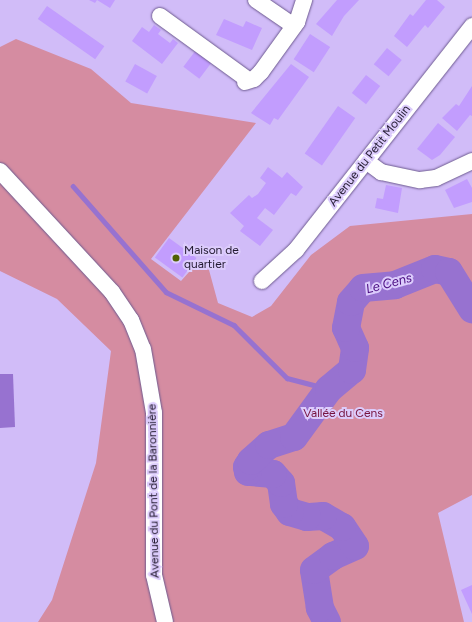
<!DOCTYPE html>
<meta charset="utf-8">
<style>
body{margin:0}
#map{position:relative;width:472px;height:622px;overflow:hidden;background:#d1bcf8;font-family:Figtree,sans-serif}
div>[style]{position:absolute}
.green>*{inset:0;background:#d58ca1}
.water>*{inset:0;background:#9772d0}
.stream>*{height:4.5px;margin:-2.25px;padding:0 2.25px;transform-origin:2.25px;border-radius:2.25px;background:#9772d0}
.river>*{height:28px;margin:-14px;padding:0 14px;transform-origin:14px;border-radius:14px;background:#9772d0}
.building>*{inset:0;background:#c29dfe;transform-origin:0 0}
.roads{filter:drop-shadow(0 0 1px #6d5a8f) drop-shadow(0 0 1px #6d5a8f)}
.minor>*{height:16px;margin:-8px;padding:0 8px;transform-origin:8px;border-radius:8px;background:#fff}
.dots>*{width:11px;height:11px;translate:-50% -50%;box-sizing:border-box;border:2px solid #dcccfc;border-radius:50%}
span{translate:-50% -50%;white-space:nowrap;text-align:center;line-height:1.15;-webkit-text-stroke:4px #dcccfc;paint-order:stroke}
.street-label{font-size:12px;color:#231b31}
.poi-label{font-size:12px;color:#231b31}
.left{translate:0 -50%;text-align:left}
.park-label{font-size:12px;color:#76123e}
.water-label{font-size:13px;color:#48097f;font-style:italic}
</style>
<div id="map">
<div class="green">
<div style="clip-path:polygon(16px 39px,91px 69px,131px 103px,256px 123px,151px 259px,181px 281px,198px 262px,209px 270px,218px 303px,252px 317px,271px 306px,311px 255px,350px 226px,472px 214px,472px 495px,438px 513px,464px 622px,38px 622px,52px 600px,96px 463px,111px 351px,57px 299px,0 271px,0 47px)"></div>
</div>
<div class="water">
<div style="clip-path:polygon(0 374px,13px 374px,15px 427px,0 428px)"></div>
</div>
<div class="stream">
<div style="left:73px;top:186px;width:141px;rotate:48.7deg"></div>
<div style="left:166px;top:292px;width:76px;rotate:25.9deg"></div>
<div style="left:234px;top:325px;width:75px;rotate:45deg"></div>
<div style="left:287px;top:378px;width:43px;rotate:14.7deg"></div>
</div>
<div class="river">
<div style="left:327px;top:622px;width:16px;rotate:-117deg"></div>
<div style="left:320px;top:608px;width:38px;rotate:-99deg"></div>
<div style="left:314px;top:570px;width:24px;rotate:-36deg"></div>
<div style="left:333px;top:556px;width:24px;rotate:-24deg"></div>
<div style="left:355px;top:546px;width:23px;rotate:-124deg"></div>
<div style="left:342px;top:527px;width:22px;rotate:-150deg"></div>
<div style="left:323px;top:516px;width:16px;rotate:176deg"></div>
<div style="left:307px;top:517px;width:18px;rotate:-164deg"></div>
<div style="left:290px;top:512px;width:10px;rotate:-127deg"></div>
<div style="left:284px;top:504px;width:21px;rotate:-98deg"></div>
<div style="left:281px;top:483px;width:12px;rotate:-132deg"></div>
<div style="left:273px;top:474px;width:25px;rotate:-175deg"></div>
<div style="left:248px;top:472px;width:5px;rotate:-101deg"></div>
<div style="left:247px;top:467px;width:7px;rotate:-56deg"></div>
<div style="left:251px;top:461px;width:24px;rotate:-42deg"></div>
<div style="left:269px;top:445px;width:26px;rotate:-18deg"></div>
<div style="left:294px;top:437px;width:59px;rotate:-53.9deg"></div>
<div style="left:329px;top:389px;width:30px;rotate:-40deg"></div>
<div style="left:352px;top:370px;width:22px;rotate:-82deg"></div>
<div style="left:355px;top:348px;width:22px;rotate:-114deg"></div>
<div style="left:346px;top:328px;width:26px;rotate:-79deg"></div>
<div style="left:351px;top:302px;width:18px;rotate:-49deg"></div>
<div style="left:363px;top:288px;width:32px;rotate:-5deg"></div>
<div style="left:395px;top:285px;width:43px;rotate:-21.8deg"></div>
<div style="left:435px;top:269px;width:14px;rotate:12deg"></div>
<div style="left:449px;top:272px;width:44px;rotate:58.1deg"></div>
</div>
<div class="building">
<div style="clip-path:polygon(89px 0,115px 0,110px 8px,97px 0,95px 3px)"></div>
<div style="clip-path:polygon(337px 0,359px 0,344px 16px,332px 36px,316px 24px)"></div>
<div style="clip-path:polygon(426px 0,437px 0,445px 7px,428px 28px,425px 25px,407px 47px,394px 36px,410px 14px,413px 16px)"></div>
<div style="left:47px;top:6px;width:70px;height:16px;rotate:35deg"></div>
<div style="clip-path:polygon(224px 19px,243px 27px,246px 21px,262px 28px,252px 50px,216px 35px)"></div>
<div style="clip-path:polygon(154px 25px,161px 30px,158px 34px,170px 43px,173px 39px,178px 43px,162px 64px,132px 41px,142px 27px,149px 32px)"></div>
<div style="left:310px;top:34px;width:24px;height:30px;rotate:33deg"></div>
<div style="left:387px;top:48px;width:19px;height:21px;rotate:39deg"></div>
<div style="left:196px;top:50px;width:20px;height:21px;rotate:37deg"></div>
<div style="left:135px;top:64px;width:25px;height:20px;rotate:29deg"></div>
<div style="clip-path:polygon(291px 64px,309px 77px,278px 120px,274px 118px,270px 125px,251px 113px)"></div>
<div style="left:366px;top:75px;width:18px;height:23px;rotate:38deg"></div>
<div style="clip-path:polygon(472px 86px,472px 116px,470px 115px,457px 131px,442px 118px,456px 104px,459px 106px)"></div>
<div style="left:338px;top:106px;width:21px;height:58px;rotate:35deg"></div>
<div style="clip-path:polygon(438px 123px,455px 137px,440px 155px,432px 160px,417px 149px)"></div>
<div style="clip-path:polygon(268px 167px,282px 178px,287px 172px,303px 187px,296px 196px,291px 193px,274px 215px,265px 208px,257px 218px,273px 230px,260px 246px,240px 231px,244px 226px,230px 213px,249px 195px,252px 198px,258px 194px,266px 183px,260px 178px)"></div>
<div style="clip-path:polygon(467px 179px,472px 188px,472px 202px,454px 208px,445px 190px)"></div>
<div style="clip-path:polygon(386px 185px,402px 188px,398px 213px,375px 208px,377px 198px,383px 199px)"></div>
<div style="left:169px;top:238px;width:34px;height:24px;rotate:36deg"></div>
<div style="clip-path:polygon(472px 585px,472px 614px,461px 590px)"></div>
</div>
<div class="roads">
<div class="minor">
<div style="left:256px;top:0;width:46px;rotate:34.4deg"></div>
<div style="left:160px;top:16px;width:109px;rotate:36deg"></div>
<div style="left:245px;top:82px;width:9px;rotate:-18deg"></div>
<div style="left:254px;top:79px;width:10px;rotate:-45deg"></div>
<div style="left:261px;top:72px;width:62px;rotate:-54.2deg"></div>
<div style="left:297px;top:22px;width:23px;rotate:-72deg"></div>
<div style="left:366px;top:161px;width:19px;rotate:36deg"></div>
<div style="left:381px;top:172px;width:40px;rotate:12deg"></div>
<div style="left:420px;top:180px;width:16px;rotate:-7deg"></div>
<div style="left:436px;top:178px;width:40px;rotate:-25deg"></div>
<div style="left:0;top:171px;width:165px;rotate:47.2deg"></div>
<div style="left:112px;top:292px;width:34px;rotate:56deg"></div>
<div style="left:131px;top:320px;width:31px;rotate:68deg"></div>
<div style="left:143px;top:349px;width:65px;rotate:80.2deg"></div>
<div style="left:154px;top:413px;width:162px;rotate:90deg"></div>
<div style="left:154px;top:575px;width:48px;rotate:76.8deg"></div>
<div style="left:262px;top:281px;width:46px;rotate:-42.4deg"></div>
<div style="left:296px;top:250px;width:285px;rotate:-51.8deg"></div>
</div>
</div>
<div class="dots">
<div style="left:176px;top:258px;background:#4f6003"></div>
</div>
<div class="street-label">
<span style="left:370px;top:156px;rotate:-52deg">Avenue du Petit Moulin</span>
<span style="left:154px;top:491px;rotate:-91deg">Avenue du Pont de la Baronnière</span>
</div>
<div class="poi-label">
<span class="left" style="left:184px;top:258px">Maison de<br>quartier</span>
</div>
<div class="park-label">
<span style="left:343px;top:414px">Vallée du Cens</span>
</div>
<div class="water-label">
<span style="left:389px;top:284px;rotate:-15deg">Le Cens</span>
</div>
</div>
